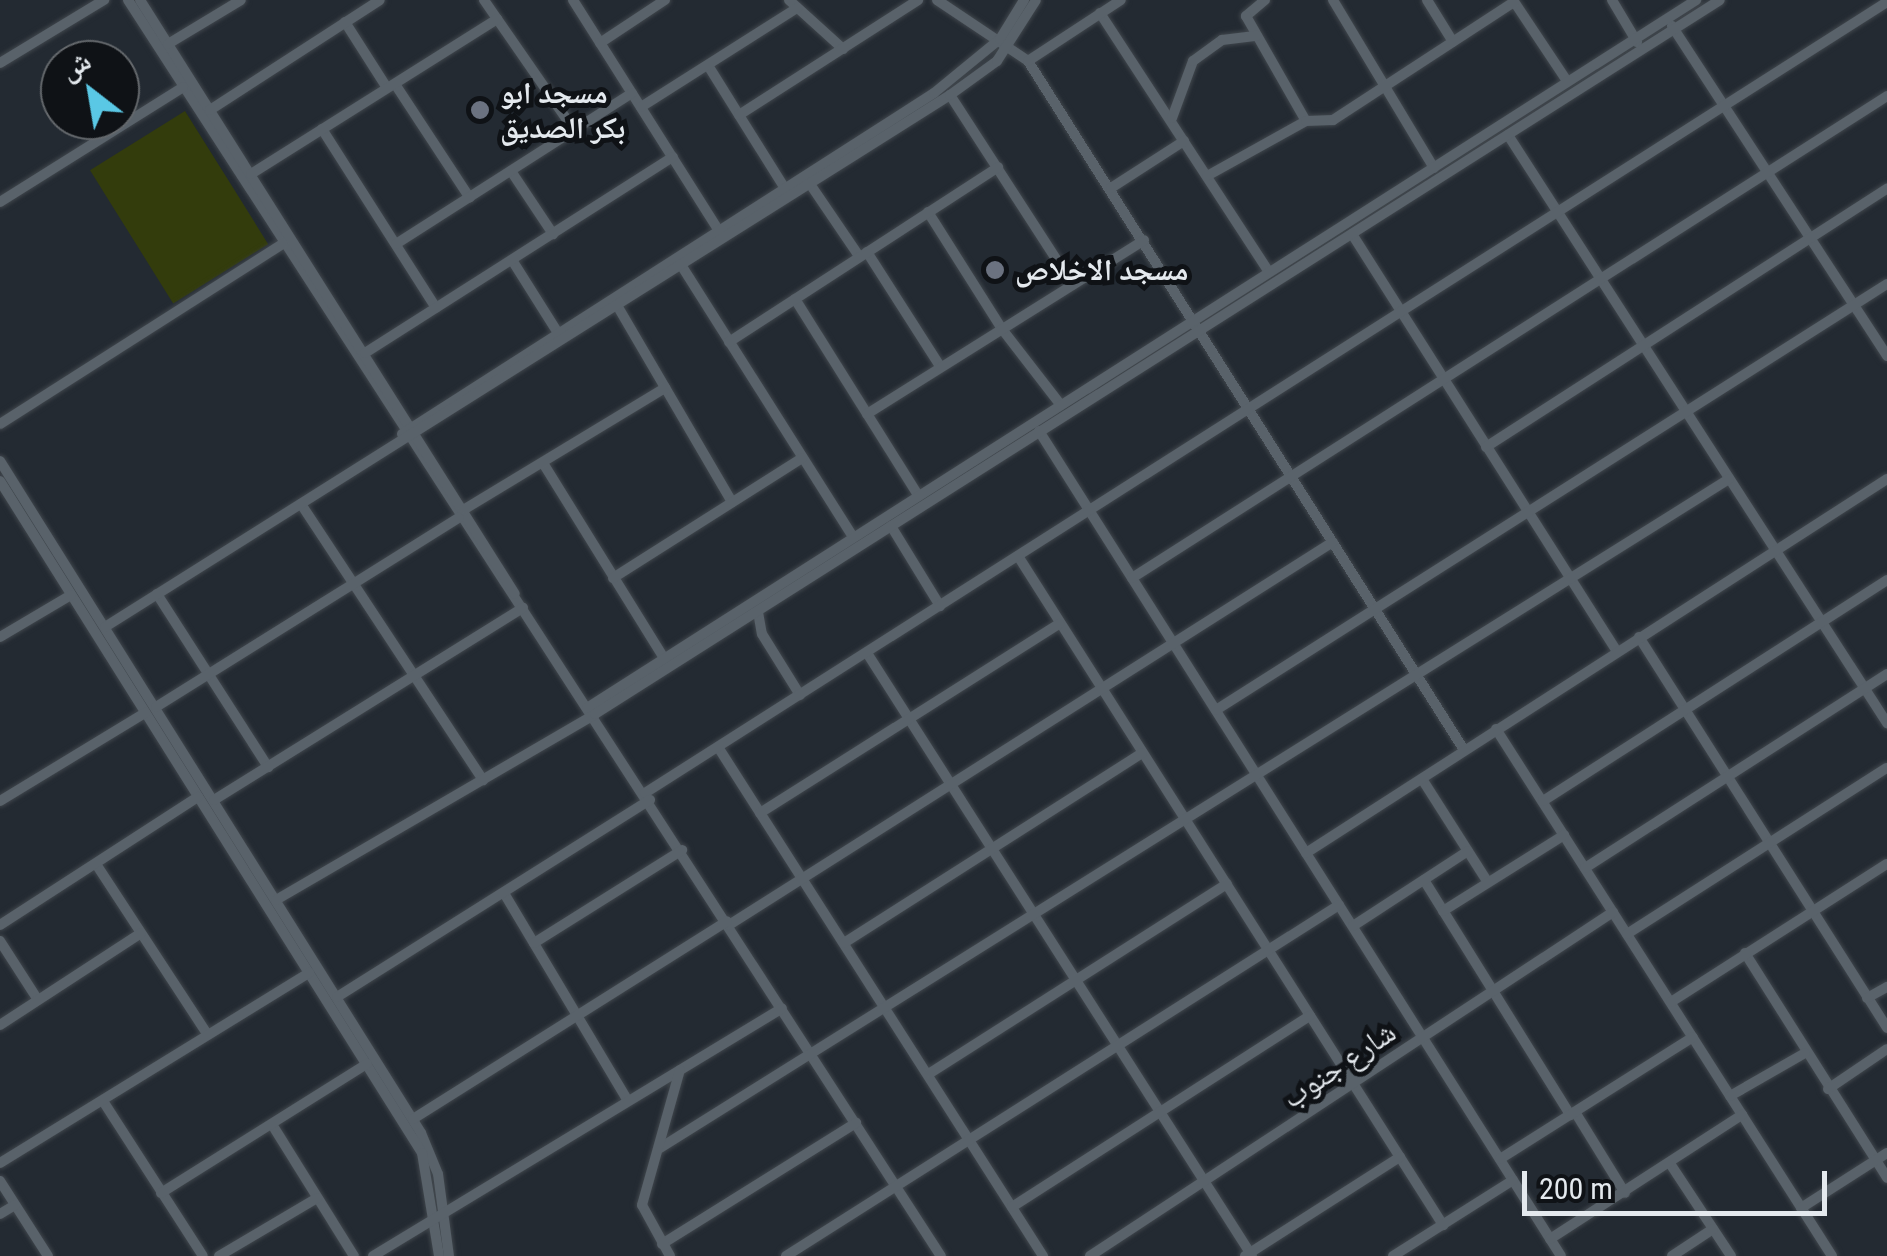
<!DOCTYPE html>
<meta charset="utf-8">
<style>
body{margin:0}
#map{position:relative;width:1887px;height:1256px;overflow:hidden;background:#232a32;font-family:"Roboto Condensed","Noto Naskh Arabic",sans-serif}
div>[style]{position:absolute}
.green>*{inset:0;background:#333c0c;transform-origin:0 0}
.roads{filter:drop-shadow(0 0 2px #40464c) drop-shadow(0 0 2px #40464c)}
.minor>*{height:10px;margin:-5px;padding:0 5px;transform-origin:5px;border-radius:5px;background:#59626a}
.dots>*{width:28px;height:28px;translate:-50% -50%;box-sizing:border-box;border:5px solid #0f1216;border-radius:50%}
span{translate:-50% -50%;white-space:nowrap;text-align:center;line-height:1.15;-webkit-text-stroke:10px #0f1216;paint-order:stroke}
.poi-label{font-size:30px;color:#e4e9ee;font-weight:700}
.left{translate:0 -50%;text-align:left}
.street-label{font-size:30px;color:#e4e9ee}
.north{position:absolute;left:40px;top:40px;width:100px;height:100px;box-sizing:border-box;background:#0f1216;border:2px solid #64686c;border-radius:50%;rotate:329deg;font-size:28px;font-weight:700;line-height:40px;text-align:center;color:#e4e9ee}
.north::after{content:'';display:block;margin:auto;width:35px;height:45px;background:#5ac8e5;clip-path:polygon(50% 0,100% 100%,50% 72%,0 100%)}
.scale{position:absolute;left:1522px;top:1171px;width:305px;height:45px;box-sizing:border-box;border:5px solid #e4e9ee;border-top:0;padding-left:12px;font-size:30px;line-height:35px;white-space:nowrap;color:#e4e9ee;-webkit-text-stroke:8px #0f1216;paint-order:stroke}
</style>
<div id="map">
<div class="green">
<div style="left:185px;top:111px;width:157px;height:112px;rotate:58deg"></div>
</div>
<div class="roads">
<div class="minor">
<div style="left:128px;top:0;width:1496px;rotate:57.09deg"></div>
<div style="left:140px;top:0;width:702px;rotate:57.74deg"></div>
<div style="left:484px;top:0;width:158px;rotate:55.3deg"></div>
<div style="left:573px;top:0;width:279px;rotate:57.7deg"></div>
<div style="left:789px;top:0;width:73px;rotate:42.2deg"></div>
<div style="left:937px;top:0;width:110px;rotate:33.8deg"></div>
<div style="left:1028px;top:61px;width:815px;rotate:57.67deg"></div>
<div style="left:1265px;top:0;width:25px;rotate:140deg"></div>
<div style="left:1246px;top:16px;width:121px;rotate:60.3deg"></div>
<div style="left:1333px;top:0;width:196px;rotate:59deg"></div>
<div style="left:1427px;top:0;width:49px;rotate:58.2deg"></div>
<div style="left:1513px;top:0;width:97px;rotate:56.3deg"></div>
<div style="left:1612px;top:0;width:49px;rotate:59.2deg"></div>
<div style="left:1100px;top:13px;width:309px;rotate:56.9deg"></div>
<div style="left:345px;top:22px;width:78px;rotate:57.5deg"></div>
<div style="left:1672px;top:26px;width:394px;rotate:56.9deg"></div>
<div style="left:600px;top:43px;width:78px;rotate:-33.5deg"></div>
<div style="left:168px;top:44px;width:85px;rotate:-31.1deg"></div>
<div style="left:1028px;top:61px;width:111px;rotate:-33.3deg"></div>
<div style="left:0;top:63px;width:122px;rotate:-31.2deg"></div>
<div style="left:709px;top:67px;width:145px;rotate:58deg"></div>
<div style="left:395px;top:84px;width:136px;rotate:56.7deg"></div>
<div style="left:950px;top:95px;width:226px;rotate:57.1deg"></div>
<div style="left:641px;top:107px;width:185px;rotate:-32.4deg"></div>
<div style="left:210px;top:110px;width:202px;rotate:-32.9deg"></div>
<div style="left:739px;top:115px;width:213px;rotate:-32.7deg"></div>
<div style="left:1172px;top:118px;width:61px;rotate:-69.8deg"></div>
<div style="left:1193px;top:61px;width:36px;rotate:-36deg"></div>
<div style="left:1222px;top:40px;width:35px;rotate:-7deg"></div>
<div style="left:322px;top:129px;width:212px;rotate:57.5deg"></div>
<div style="left:1508px;top:135px;width:700px;rotate:57.2deg"></div>
<div style="left:511px;top:171px;width:76px;rotate:56.3deg"></div>
<div style="left:251px;top:174px;width:291px;rotate:-32.2deg"></div>
<div style="left:1207px;top:176px;width:113px;rotate:-29.1deg"></div>
<div style="left:1306px;top:121px;width:27px;rotate:-2deg"></div>
<div style="left:1333px;top:120px;width:216px;rotate:-33.1deg"></div>
<div style="left:810px;top:184px;width:87px;rotate:55.8deg"></div>
<div style="left:1111px;top:188px;width:87px;rotate:-32.8deg"></div>
<div style="left:0;top:202px;width:216px;rotate:-32.1deg"></div>
<div style="left:928px;top:212px;width:138px;rotate:57.7deg"></div>
<div style="left:1002px;top:329px;width:95px;rotate:52.3deg"></div>
<div style="left:1352px;top:234px;width:495px;rotate:57.6deg"></div>
<div style="left:396px;top:244px;width:280px;rotate:-32.6deg"></div>
<div style="left:867px;top:252px;width:135px;rotate:57.4deg"></div>
<div style="left:512px;top:260px;width:86px;rotate:57.8deg"></div>
<div style="left:683px;top:268px;width:318px;rotate:57.7deg"></div>
<div style="left:795px;top:299px;width:231px;rotate:57.9deg"></div>
<div style="left:618px;top:307px;width:226px;rotate:59.7deg"></div>
<div style="left:729px;top:342px;width:321px;rotate:-33deg"></div>
<div style="left:365px;top:353px;width:365px;rotate:-32.5deg"></div>
<div style="left:867px;top:414px;width:327px;rotate:-32.1deg"></div>
<div style="left:0;top:424px;width:335px;rotate:-32.5deg"></div>
<div style="left:1039px;top:431px;width:976px;rotate:57.68deg"></div>
<div style="left:402px;top:434px;width:632px;rotate:-32.66deg"></div>
<div style="left:934px;top:93px;width:85px;rotate:-39.3deg"></div>
<div style="left:1000px;top:39px;width:46px;rotate:-58.4deg"></div>
<div style="left:1486px;top:447px;width:477px;rotate:-32.8deg"></div>
<div style="left:0;top:461px;width:793px;rotate:57.93deg"></div>
<div style="left:421px;top:1133px;width:44px;rotate:67.5deg"></div>
<div style="left:438px;top:1174px;width:83px;rotate:82.4deg"></div>
<div style="left:543px;top:463px;width:229px;rotate:58.2deg"></div>
<div style="left:0;top:481px;width:794px;rotate:57.87deg"></div>
<div style="left:422px;top:1153px;width:104px;rotate:80.6deg"></div>
<div style="left:301px;top:504px;width:331px;rotate:56.6deg"></div>
<div style="left:465px;top:509px;width:234px;rotate:-31.2deg"></div>
<div style="left:891px;top:526px;width:94px;rotate:58.5deg"></div>
<div style="left:1018px;top:556px;width:793px;rotate:57.57deg"></div>
<div style="left:613px;top:578px;width:224px;rotate:-32.4deg"></div>
<div style="left:1132px;top:578px;width:896px;rotate:-32.55deg"></div>
<div style="left:157px;top:594px;width:206px;rotate:57.3deg"></div>
<div style="left:758px;top:612px;width:22px;rotate:80deg"></div>
<div style="left:762px;top:634px;width:72px;rotate:58.1deg"></div>
<div style="left:105px;top:627px;width:999px;rotate:-32.19deg"></div>
<div style="left:950px;top:95px;width:58px;rotate:-35.9deg"></div>
<div style="left:997px;top:61px;width:72px;rotate:-57.4deg"></div>
<div style="left:0;top:637px;width:82px;rotate:-30.6deg"></div>
<div style="left:1639px;top:637px;width:463px;rotate:57.6deg"></div>
<div style="left:867px;top:653px;width:715px;rotate:57.44deg"></div>
<div style="left:156px;top:707px;width:357px;rotate:-32deg"></div>
<div style="left:587px;top:708px;width:1316px;rotate:-32.55deg"></div>
<div style="left:1216px;top:710px;width:795px;rotate:-32.41deg"></div>
<div style="left:1496px;top:729px;width:625px;rotate:57.48deg"></div>
<div style="left:718px;top:747px;width:604px;rotate:57.44deg"></div>
<div style="left:1422px;top:779px;width:121px;rotate:57.5deg"></div>
<div style="left:645px;top:793px;width:1472px;rotate:-32.49deg"></div>
<div style="left:214px;top:800px;width:364px;rotate:-31.9deg"></div>
<div style="left:0;top:801px;width:170px;rotate:-31.3deg"></div>
<div style="left:1543px;top:801px;width:409px;rotate:-32.7deg"></div>
<div style="left:760px;top:813px;width:354px;rotate:-32.3deg"></div>
<div style="left:1306px;top:853px;width:691px;rotate:-32.77deg"></div>
<div style="left:96px;top:864px;width:204px;rotate:56.8deg"></div>
<div style="left:1585px;top:868px;width:359px;rotate:-32.7deg"></div>
<div style="left:1424px;top:880px;width:277px;rotate:58.1deg"></div>
<div style="left:504px;top:893px;width:242px;rotate:59.2deg"></div>
<div style="left:276px;top:900px;width:369px;rotate:-30.2deg"></div>
<div style="left:595px;top:714px;width:1332px;rotate:-32.4deg"></div>
<div style="left:1443px;top:911px;width:143px;rotate:-32.1deg"></div>
<div style="left:0;top:925px;width:236px;rotate:-32.9deg"></div>
<div style="left:729px;top:925px;width:715px;rotate:-32.38deg"></div>
<div style="left:1353px;top:926px;width:137px;rotate:-33.1deg"></div>
<div style="left:1627px;top:934px;width:308px;rotate:-32.6deg"></div>
<div style="left:0;top:941px;width:70px;rotate:57.2deg"></div>
<div style="left:534px;top:943px;width:175px;rotate:-32.1deg"></div>
<div style="left:844px;top:943px;width:353px;rotate:-32.5deg"></div>
<div style="left:1745px;top:953px;width:266px;rotate:57.7deg"></div>
<div style="left:337px;top:997px;width:370px;rotate:-32.2deg"></div>
<div style="left:1867px;top:998px;width:23px;rotate:-29deg"></div>
<div style="left:1671px;top:1002px;width:256px;rotate:-32.6deg"></div>
<div style="left:0;top:1025px;width:168px;rotate:-33.1deg"></div>
<div style="left:930px;top:1073px;width:352px;rotate:-32.5deg"></div>
<div style="left:1828px;top:1089px;width:71px;rotate:-34.1deg"></div>
<div style="left:1730px;top:1096px;width:86px;rotate:-29.8deg"></div>
<div style="left:103px;top:1101px;width:184px;rotate:57.2deg"></div>
<div style="left:1575px;top:1112px;width:95px;rotate:58.3deg"></div>
<div style="left:413px;top:1119px;width:371px;rotate:-32.2deg"></div>
<div style="left:273px;top:1126px;width:153px;rotate:58.1deg"></div>
<div style="left:660px;top:1148px;width:1261px;rotate:-32.04deg"></div>
<div style="left:1500px;top:1159px;width:228px;rotate:-32.3deg"></div>
<div style="left:0;top:1163px;width:363px;rotate:-31.6deg"></div>
<div style="left:1671px;top:1165px;width:109px;rotate:56.6deg"></div>
<div style="left:0;top:1181px;width:89px;rotate:57.4deg"></div>
<div style="left:161px;top:1193px;width:243px;rotate:-32.1deg"></div>
<div style="left:1012px;top:1207px;width:354px;rotate:-32.7deg"></div>
<div style="left:1801px;top:1208px;width:102px;rotate:-32.6deg"></div>
<div style="left:0;top:1214px;width:17px;rotate:-31deg"></div>
<div style="left:1550px;top:1239px;width:229px;rotate:-32.9deg"></div>
<div style="left:662px;top:1244px;width:229px;rotate:-32deg"></div>
<div style="left:219px;top:1256px;width:114px;rotate:-30.6deg"></div>
<div style="left:373px;top:1256px;width:478px;rotate:-31.2deg"></div>
<div style="left:670px;top:1256px;width:58px;rotate:-118.8deg"></div>
<div style="left:642px;top:1205px;width:140px;rotate:-74.3deg"></div>
<div style="left:786px;top:1256px;width:655px;rotate:-32.4deg"></div>
<div style="left:1090px;top:1256px;width:626px;rotate:-33.33deg"></div>
<div style="left:1245px;top:1256px;width:184px;rotate:-32.6deg"></div>
<div style="left:1393px;top:1256px;width:142px;rotate:-32.3deg"></div>
<div style="left:1672px;top:1256px;width:49px;rotate:-33.4deg"></div>
</div>
</div>
<div class="dots">
<div style="left:480px;top:110px;background:#6b7280"></div>
<div style="left:995px;top:270px;background:#6b7280"></div>
</div>
<div class="poi-label">
<span class="left" style="left:500px;top:110px">مسجد ابو<br>بكر الصديق</span>
<span class="left" style="left:1015px;top:270px">مسجد الاخلاص</span>
</div>
<div class="street-label">
<span style="left:1339px;top:1065px;rotate:-34deg">شارع جنوب</span>
</div>
<div class="north">ش</div>
<div class="scale">200 m</div>
</div>
